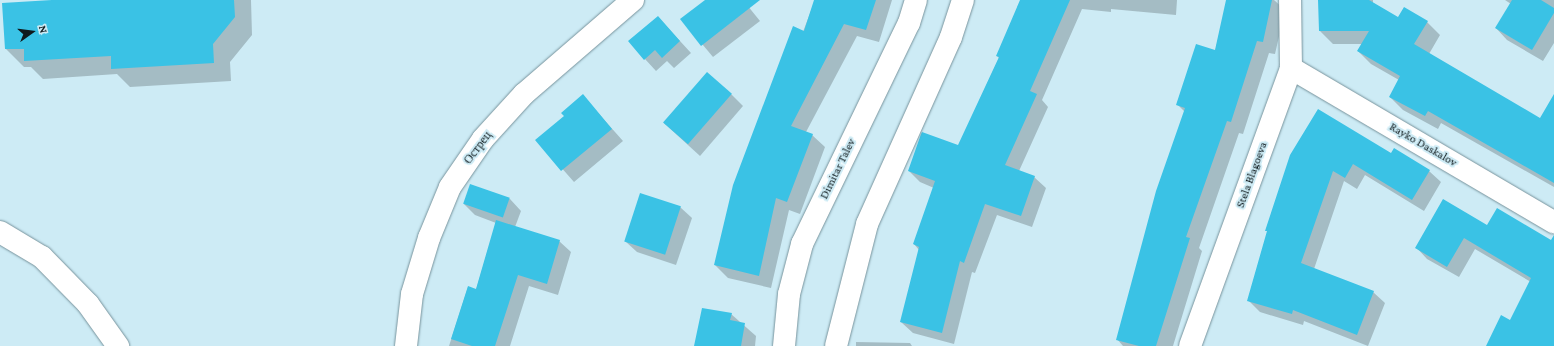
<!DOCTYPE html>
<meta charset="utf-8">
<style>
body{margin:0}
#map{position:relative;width:1554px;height:346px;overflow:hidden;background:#cdebf5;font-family:"Crimson Pro",serif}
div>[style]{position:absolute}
.shadow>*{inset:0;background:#0003}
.building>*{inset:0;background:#3ac2e5;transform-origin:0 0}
.roads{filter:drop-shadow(0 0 1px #77939c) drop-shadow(0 0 1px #77939c)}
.street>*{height:22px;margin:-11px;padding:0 11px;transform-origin:11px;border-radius:11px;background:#fff}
span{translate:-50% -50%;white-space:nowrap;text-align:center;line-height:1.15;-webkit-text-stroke:4px #cdebf5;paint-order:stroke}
.street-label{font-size:12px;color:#0f1a1d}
.north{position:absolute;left:12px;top:12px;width:40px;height:40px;-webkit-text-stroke:3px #cdebf5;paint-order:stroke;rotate:76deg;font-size:11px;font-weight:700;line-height:16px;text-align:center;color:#0f1a1d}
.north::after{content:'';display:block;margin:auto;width:14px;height:18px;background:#0f1a1d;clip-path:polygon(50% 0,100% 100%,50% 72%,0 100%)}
</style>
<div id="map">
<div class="shadow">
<div style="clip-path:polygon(69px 0,251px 0,252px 35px,230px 62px,231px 81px,130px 87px,117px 74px,43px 79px,31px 67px,24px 67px,6px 49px,3px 4px)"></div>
<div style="clip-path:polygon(707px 0,743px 0,760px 21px,713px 57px,682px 20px)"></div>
<div style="clip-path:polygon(815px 0,892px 0,879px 42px,857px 36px,806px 132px,812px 135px,825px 147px,800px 214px,789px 210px,771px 288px,728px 278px,715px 265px)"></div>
<div style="clip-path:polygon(1021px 0,1177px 0,1176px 15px,1111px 9px,1111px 12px,1082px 9px,1042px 100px,1048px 107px,1019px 171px,1034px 177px,1046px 188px,1032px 227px,997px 215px,975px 273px,972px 272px,954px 344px,913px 333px,901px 322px,919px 250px,914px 244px,934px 188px,920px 182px,909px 171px,958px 147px,999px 58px,997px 56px)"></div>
<div style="clip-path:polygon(1227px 0,1274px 0,1285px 10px,1275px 54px,1269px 53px,1243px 134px,1239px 133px,1199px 248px,1202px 251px,1173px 346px,1123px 346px,1117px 339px,1185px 112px,1178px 105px,1215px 52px)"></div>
<div style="clip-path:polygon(1319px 0,1373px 0,1373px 3px,1398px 18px,1427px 22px,1440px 35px,1429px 54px,1540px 119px,1554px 120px,1554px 187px,1441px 123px,1438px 129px,1403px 110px,1390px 97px,1399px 80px,1371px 64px,1358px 51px,1363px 44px,1333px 44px,1320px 31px)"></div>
<div style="clip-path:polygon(1505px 0,1554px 0,1554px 43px,1543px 61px,1507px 40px,1496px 28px,1511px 4px)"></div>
<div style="clip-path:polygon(658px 17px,691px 53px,674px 68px,667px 61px,656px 71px,645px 59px)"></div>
<div style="clip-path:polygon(731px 94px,743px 106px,700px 156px,664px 123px)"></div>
<div style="clip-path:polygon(583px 96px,623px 141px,574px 182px,537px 140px,565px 116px)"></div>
<div style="clip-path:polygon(1291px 155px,1391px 155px,1429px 171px,1441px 182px,1424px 211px,1365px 175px,1357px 189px,1344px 181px,1314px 269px,1373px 292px,1385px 303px,1368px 346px,1304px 321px,1303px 325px,1260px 312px,1248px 300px,1268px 232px,1266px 230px)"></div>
<div style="clip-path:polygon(471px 185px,510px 199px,521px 211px,515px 227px,559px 241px,571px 252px,558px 295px,529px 286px,510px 346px,449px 346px,468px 287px,476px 290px,496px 223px,475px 215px,464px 204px)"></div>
<div style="clip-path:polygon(680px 207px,692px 218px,676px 265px,637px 252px,625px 241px)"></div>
<div style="clip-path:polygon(1487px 226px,1554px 243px,1554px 346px,1487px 346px,1510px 321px,1531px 282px,1475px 249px,1459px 277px,1427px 259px,1416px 247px)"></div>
<div style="clip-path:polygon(731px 314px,756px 336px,755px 346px,695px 346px)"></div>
<div style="clip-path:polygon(856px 342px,910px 343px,912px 346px,856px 346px)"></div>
</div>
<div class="building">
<div style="clip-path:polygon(52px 0,234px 0,235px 17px,213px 44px,214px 63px,111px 69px,111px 56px,24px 61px,24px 49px,5px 49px,2px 3px)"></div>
<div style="clip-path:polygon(705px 0,760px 0,701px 46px,680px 19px)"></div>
<div style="clip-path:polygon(814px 0,876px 0,866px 30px,844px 24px,791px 126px,813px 134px,787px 202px,776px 198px,759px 276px,714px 265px,733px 185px,793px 26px,804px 31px)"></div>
<div style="clip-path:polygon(1020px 0,1070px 0,1030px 91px,1037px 94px,1005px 165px,1035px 176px,1021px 216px,985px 204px,964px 263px,960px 261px,942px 333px,900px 322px,919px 247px,913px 244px,935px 181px,908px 171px,921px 134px,922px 132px,958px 145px,999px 57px,996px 56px)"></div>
<div style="clip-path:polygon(1226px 0,1272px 0,1263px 42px,1257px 41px,1231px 122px,1227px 121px,1186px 237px,1190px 238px,1156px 346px,1139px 346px,1116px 340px,1156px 191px,1185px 108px,1176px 105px,1196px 44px,1215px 50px)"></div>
<div style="clip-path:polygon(1318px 0,1369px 0,1398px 17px,1404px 7px,1428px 21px,1414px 44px,1540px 118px,1554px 94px,1554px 183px,1428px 111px,1425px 116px,1389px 97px,1400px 76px,1357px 51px,1369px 31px,1319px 31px)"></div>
<div style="clip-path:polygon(1512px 0,1541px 0,1554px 8px,1554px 13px,1532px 50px,1495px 28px)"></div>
<div style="clip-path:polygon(658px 16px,680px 41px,662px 58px,655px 50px,644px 60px,628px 41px)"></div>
<div style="left:707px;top:72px;width:33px;height:67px;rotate:41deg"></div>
<div style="clip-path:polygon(583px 94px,612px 129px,561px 171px,535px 140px,564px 116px,561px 113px)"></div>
<div style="clip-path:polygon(1318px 109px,1391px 153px,1394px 148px,1430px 170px,1412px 200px,1353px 164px,1345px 178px,1333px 171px,1301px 263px,1374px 291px,1357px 335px,1293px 310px,1292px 314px,1247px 301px,1267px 231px,1265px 231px,1290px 155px)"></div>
<div style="left:470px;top:184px;width:42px;height:21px;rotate:19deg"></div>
<div style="left:640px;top:193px;width:43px;height:51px;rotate:18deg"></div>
<div style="clip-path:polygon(1443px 199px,1487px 225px,1497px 208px,1551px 240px,1554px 235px,1554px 346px,1486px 346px,1501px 315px,1510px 320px,1531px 278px,1464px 238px,1447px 267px,1415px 248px)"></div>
<div style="clip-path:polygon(496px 220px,560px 240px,547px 284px,518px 275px,495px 346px,472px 346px,451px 339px,468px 286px,476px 289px)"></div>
<div style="clip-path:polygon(702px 308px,732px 313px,730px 320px,745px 323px,741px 346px,694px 346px)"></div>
</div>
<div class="roads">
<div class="street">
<div style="left:1291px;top:68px;width:305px;rotate:30.4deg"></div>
<div style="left:0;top:232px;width:49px;rotate:30.8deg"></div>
<div style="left:42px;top:257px;width:66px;rotate:45.6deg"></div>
<div style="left:88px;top:304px;width:52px;rotate:54.5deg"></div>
<div style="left:406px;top:346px;width:52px;rotate:-83.4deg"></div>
<div style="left:412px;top:294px;width:59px;rotate:-73.1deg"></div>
<div style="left:429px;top:238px;width:55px;rotate:-67.6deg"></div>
<div style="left:450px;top:187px;width:58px;rotate:-55.5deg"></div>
<div style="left:483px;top:139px;width:61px;rotate:-47.7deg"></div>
<div style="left:524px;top:94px;width:144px;rotate:-40.8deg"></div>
<div style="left:784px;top:346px;width:52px;rotate:-84.5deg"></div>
<div style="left:789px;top:294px;width:52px;rotate:-75.4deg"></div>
<div style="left:802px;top:244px;width:246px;rotate:-64.2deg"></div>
<div style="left:909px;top:23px;width:24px;rotate:-73deg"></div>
<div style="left:836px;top:346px;width:126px;rotate:-75.7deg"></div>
<div style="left:867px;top:224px;width:205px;rotate:-65.8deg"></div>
<div style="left:951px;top:37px;width:39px;rotate:-72deg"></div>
<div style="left:1190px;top:346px;width:296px;rotate:-70deg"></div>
<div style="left:1291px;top:68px;width:68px;rotate:-90.8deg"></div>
</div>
</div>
<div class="street-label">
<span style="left:1423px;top:145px;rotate:30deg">Rayko Daskalov</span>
<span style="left:478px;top:148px;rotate:-53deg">Острец</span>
<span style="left:838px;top:169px;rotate:-64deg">Dimitar Talev</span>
<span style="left:1252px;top:175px;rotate:-70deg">Stela Blagoeva</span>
</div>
<div class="north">N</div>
</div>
